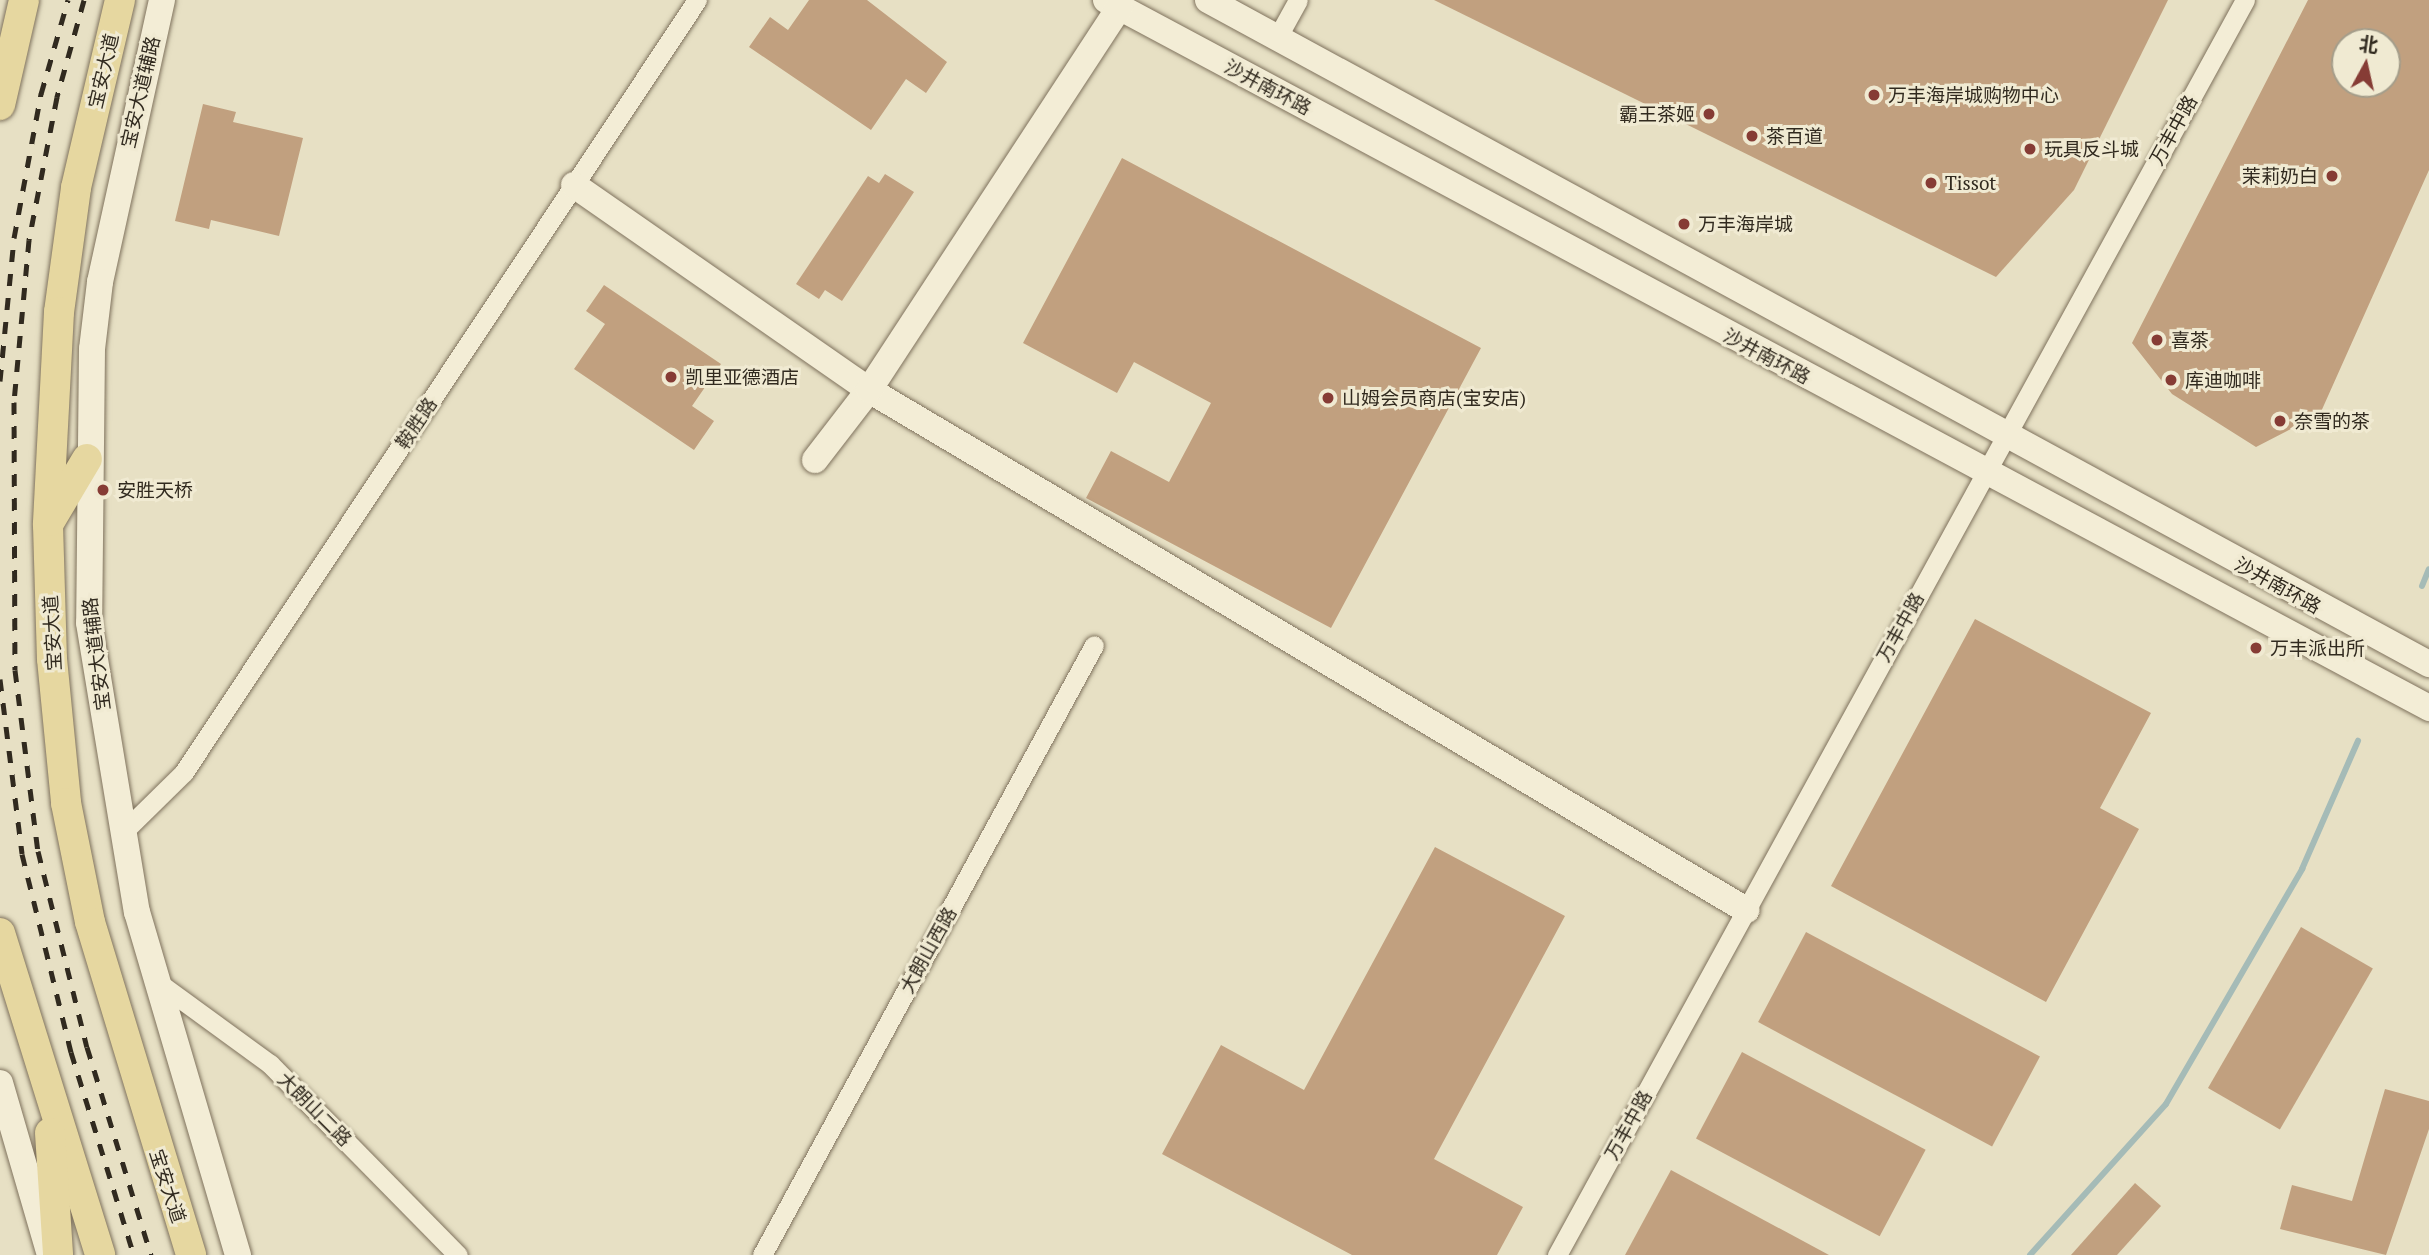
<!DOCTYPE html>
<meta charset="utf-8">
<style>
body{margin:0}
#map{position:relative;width:2429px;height:1255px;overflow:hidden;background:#e7e0c4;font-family:"PT Serif","Noto Sans SC",serif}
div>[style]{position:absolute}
.stream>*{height:6px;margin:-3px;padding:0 3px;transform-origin:3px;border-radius:3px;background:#a5bbb7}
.building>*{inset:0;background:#c1a07f;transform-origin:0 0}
.roads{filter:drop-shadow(0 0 2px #7f725d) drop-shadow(0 0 2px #7f725d)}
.street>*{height:19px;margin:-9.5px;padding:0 9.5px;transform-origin:9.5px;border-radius:9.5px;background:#f3edd6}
.secondary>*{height:26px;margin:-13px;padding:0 13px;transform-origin:13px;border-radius:13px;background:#f3edd6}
.primary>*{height:30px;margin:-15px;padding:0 15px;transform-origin:15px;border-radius:15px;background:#e6d7a0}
.rail>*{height:5px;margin-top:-2.5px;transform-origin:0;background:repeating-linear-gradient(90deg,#312a1f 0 12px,transparent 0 24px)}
.dots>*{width:19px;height:19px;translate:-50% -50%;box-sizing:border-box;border:4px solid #f0ead2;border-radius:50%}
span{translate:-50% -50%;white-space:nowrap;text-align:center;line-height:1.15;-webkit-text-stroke:6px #f0ead2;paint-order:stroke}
.street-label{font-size:19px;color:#312a1f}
.poi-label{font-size:19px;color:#312a1f}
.left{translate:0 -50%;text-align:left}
.right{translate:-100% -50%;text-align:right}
.north{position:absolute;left:2331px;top:28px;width:70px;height:70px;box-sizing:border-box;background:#f0ead2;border:2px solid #a49d8a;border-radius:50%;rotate:8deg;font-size:19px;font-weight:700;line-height:28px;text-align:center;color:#312a1f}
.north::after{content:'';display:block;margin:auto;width:24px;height:32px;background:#863c35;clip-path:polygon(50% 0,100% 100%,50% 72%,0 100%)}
</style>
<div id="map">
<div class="stream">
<div style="left:2422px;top:586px;width:18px;rotate:-68deg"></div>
<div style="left:2030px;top:1255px;width:203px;rotate:-48deg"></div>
<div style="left:2166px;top:1104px;width:272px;rotate:-59.9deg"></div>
<div style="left:2302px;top:869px;width:140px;rotate:-66.4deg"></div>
</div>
<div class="building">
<div style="clip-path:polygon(809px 0,867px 0,947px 62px,926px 93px,906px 79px,871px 130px,749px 47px,770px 17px,788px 30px)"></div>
<div style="clip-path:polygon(1434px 0,2168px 0,2074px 190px,1996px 277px)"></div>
<div style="clip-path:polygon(evenodd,2308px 0,2429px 0,2429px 170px,2320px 414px,2256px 447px,2172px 394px,2132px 343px,2308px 0,2345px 42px,2387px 42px,2387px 84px,2345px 84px,2345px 42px)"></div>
<div style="clip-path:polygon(203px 104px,236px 112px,233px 122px,303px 138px,279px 236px,211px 220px,209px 229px,175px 221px)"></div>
<div style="clip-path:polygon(1122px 158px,1481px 348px,1331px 628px,1086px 498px,1111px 451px,1169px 482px,1211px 403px,1134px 362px,1117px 393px,1023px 343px)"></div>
<div style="clip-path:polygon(885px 174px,914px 192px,842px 301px,825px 290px,819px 299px,796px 284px,868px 176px,879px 183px)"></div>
<div style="clip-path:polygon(604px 285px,721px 364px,692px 406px,714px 421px,694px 450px,574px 369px,605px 324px,586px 311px)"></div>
<div style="clip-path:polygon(1975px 619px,2151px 713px,2100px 808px,2139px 829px,2046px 1002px,1831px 886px)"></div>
<div style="clip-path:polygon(1435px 847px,1565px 916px,1434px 1159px,1523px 1207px,1497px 1255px,1352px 1255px,1162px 1154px,1221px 1045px,1304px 1090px)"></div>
<div style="left:2301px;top:927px;width:83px;height:186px;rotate:30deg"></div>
<div style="left:1806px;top:932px;width:265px;height:102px;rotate:28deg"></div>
<div style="left:1742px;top:1052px;width:208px;height:98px;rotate:28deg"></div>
<div style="clip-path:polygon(2385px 1089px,2429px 1101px,2429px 1129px,2386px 1255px,2280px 1229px,2292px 1185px,2352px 1201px)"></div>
<div style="clip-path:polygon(1671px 1170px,1829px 1255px,1625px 1255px)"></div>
<div style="clip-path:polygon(2135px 1183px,2161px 1206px,2117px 1255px,2071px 1255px)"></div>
</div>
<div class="roads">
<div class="street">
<div style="left:1277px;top:38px;width:43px;rotate:-61.1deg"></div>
<div style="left:121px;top:834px;width:88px;rotate:-44.5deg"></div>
<div style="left:184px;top:772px;width:927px;rotate:-56.4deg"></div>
<div style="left:156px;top:981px;width:141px;rotate:36.1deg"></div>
<div style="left:270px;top:1064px;width:268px;rotate:45.5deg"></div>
<div style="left:762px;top:1255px;width:694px;rotate:-61.44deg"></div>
<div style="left:1557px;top:1255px;width:1431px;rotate:-61.27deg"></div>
</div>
<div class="secondary">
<div style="left:162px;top:0;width:289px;rotate:102.4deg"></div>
<div style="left:100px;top:282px;width:67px;rotate:96.8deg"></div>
<div style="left:92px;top:349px;width:274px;rotate:90.6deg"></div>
<div style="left:89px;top:623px;width:293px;rotate:80.6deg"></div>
<div style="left:137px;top:912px;width:358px;rotate:73.6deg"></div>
<div style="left:1106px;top:0;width:1501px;rotate:28.15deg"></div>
<div style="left:1208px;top:0;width:1390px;rotate:28.54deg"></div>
<div style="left:574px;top:185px;width:359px;rotate:34.8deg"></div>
<div style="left:869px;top:390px;width:1020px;rotate:30.66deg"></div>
<div style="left:815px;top:460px;width:88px;rotate:-52.4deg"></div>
<div style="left:869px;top:390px;width:458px;rotate:-56.8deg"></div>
<div style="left:0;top:1083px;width:179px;rotate:73.8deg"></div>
</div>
<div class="primary">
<div style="left:120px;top:0;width:193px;rotate:103.2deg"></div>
<div style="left:76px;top:188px;width:125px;rotate:97.8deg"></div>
<div style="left:59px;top:312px;width:213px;rotate:93deg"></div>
<div style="left:48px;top:525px;width:134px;rotate:88.3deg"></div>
<div style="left:52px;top:659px;width:145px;rotate:84.4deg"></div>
<div style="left:66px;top:803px;width:121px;rotate:78.6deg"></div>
<div style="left:90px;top:922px;width:348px;rotate:73.1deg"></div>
<div style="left:0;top:105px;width:108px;rotate:-77.1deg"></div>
<div style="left:50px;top:521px;width:72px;rotate:-59.2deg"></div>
<div style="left:0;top:933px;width:337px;rotate:72.7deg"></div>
<div style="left:50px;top:1133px;width:122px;rotate:86.2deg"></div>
</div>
</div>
<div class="rail">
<div style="left:84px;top:0;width:101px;rotate:105.6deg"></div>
<div style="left:57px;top:97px;width:146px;rotate:101.1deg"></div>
<div style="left:29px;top:240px;width:163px;rotate:95.3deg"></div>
<div style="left:14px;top:402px;width:268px;rotate:89.8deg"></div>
<div style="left:15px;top:670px;width:182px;rotate:82.8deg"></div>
<div style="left:38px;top:851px;width:202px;rotate:76deg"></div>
<div style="left:87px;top:1047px;width:218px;rotate:72.9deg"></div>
<div style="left:0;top:381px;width:144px;rotate:-84.4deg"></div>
<div style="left:14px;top:238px;width:147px;rotate:-79.4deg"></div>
<div style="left:41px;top:94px;width:98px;rotate:-74deg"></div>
<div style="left:0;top:679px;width:176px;rotate:82.8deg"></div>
<div style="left:22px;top:854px;width:204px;rotate:76.1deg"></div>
<div style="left:71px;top:1052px;width:213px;rotate:72.8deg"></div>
</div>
<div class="dots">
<div style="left:1874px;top:95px;background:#863c35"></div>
<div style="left:1709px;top:114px;background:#863c35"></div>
<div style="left:1752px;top:136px;background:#863c35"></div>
<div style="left:2030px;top:149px;background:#863c35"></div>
<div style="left:2332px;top:176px;background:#863c35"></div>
<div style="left:1931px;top:183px;background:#863c35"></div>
<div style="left:1684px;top:224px;background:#863c35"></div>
<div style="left:2157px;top:340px;background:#863c35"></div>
<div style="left:671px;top:377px;background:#863c35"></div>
<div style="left:2171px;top:380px;background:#863c35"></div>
<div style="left:1328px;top:398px;background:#863c35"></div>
<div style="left:2280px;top:421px;background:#863c35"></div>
<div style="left:103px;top:490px;background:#863c35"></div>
<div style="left:2256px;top:648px;background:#863c35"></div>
</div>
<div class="street-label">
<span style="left:103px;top:71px;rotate:-77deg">宝安大道</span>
<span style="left:1268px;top:87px;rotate:28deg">沙井南环路</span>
<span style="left:140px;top:92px;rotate:-77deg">宝安大道辅路</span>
<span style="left:2173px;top:130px;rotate:-61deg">万丰中路</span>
<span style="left:1767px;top:356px;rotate:28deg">沙井南环路</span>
<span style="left:416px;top:423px;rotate:-56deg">鞍胜路</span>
<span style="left:2278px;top:585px;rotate:29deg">沙井南环路</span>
<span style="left:1900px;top:627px;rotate:-61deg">万丰中路</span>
<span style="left:52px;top:633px;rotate:-93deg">宝安大道</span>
<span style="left:96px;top:654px;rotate:-97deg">宝安大道辅路</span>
<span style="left:928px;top:950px;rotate:-61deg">大朗山西路</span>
<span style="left:315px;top:1109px;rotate:45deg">大朗山二路</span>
<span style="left:1628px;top:1125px;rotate:-61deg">万丰中路</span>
<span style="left:168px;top:1186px;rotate:72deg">宝安大道</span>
</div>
<div class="poi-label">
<span class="left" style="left:1888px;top:95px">万丰海岸城购物中心</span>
<span class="right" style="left:1695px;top:114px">霸王茶姬</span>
<span class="left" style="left:1766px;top:136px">茶百道</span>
<span class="left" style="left:2044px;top:149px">玩具反斗城</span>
<span class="right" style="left:2318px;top:176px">茉莉奶白</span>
<span class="left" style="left:1945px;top:183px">Tissot</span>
<span class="left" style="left:1698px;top:224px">万丰海岸城</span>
<span class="left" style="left:2171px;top:340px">喜茶</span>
<span class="left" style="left:685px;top:377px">凯里亚德酒店</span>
<span class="left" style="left:2185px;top:380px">库迪咖啡</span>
<span class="left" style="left:1342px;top:398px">山姆会员商店(宝安店)</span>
<span class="left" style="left:2294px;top:421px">奈雪的茶</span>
<span class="left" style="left:117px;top:490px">安胜天桥</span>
<span class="left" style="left:2270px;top:648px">万丰派出所</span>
</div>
<div class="north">北</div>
</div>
